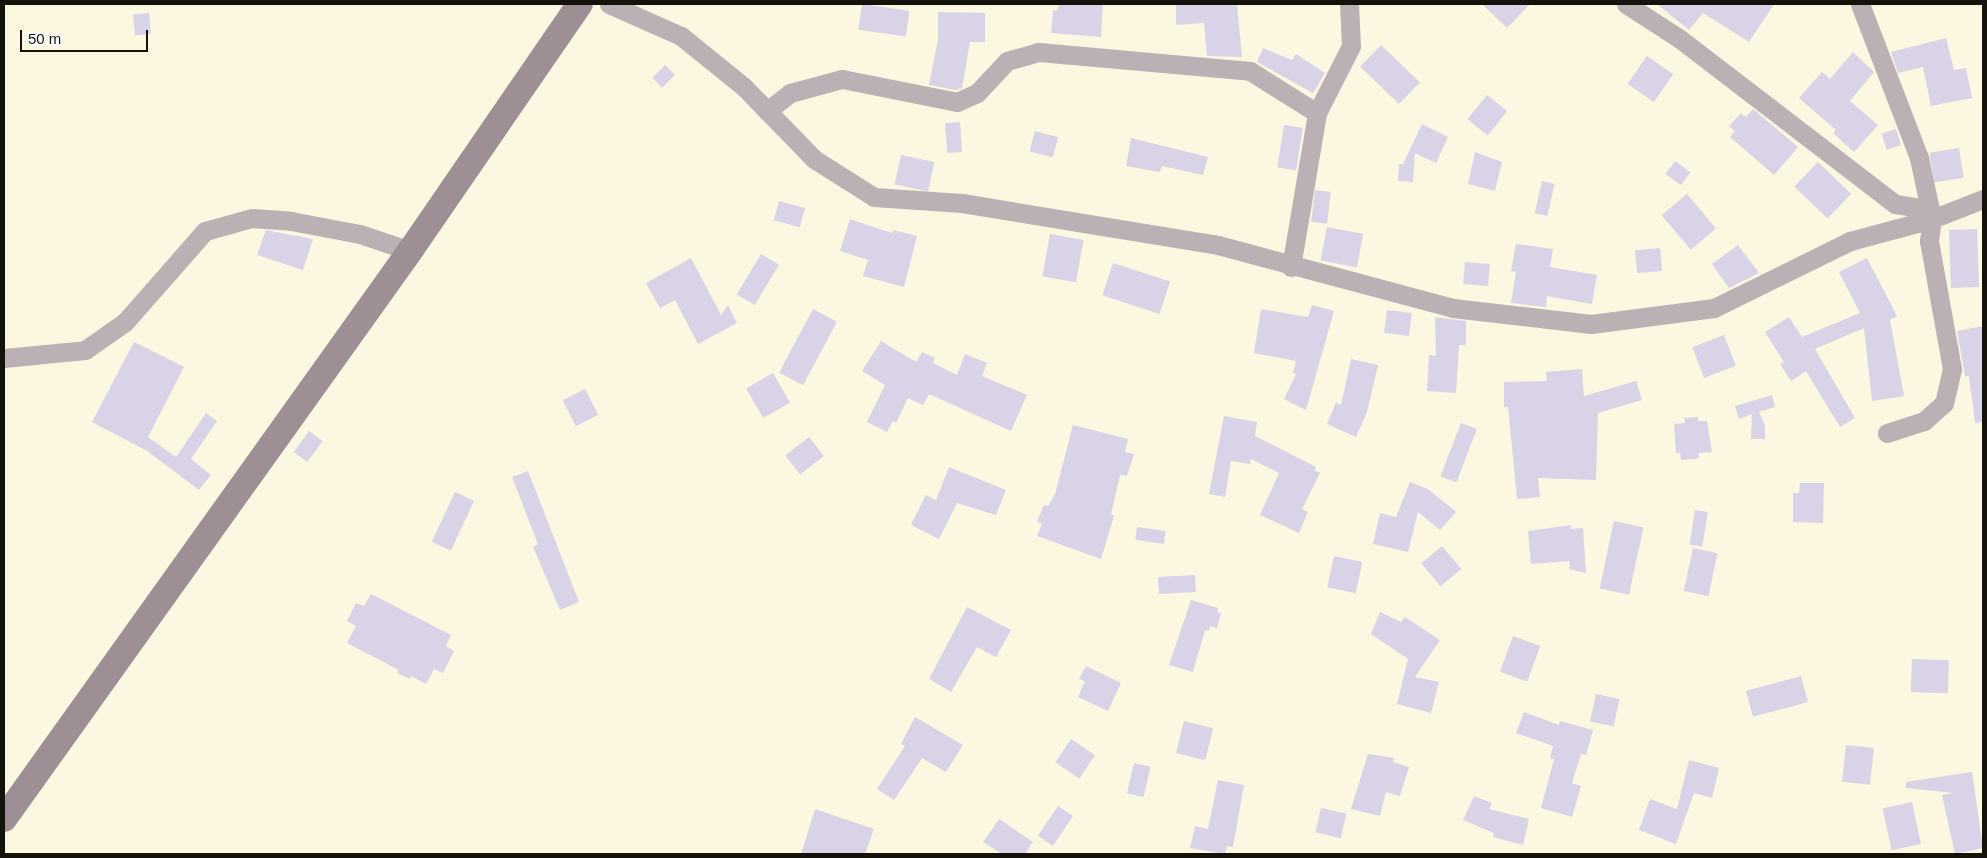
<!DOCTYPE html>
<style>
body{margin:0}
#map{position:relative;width:1987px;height:858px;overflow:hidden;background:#fbf7e1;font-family:Arial,sans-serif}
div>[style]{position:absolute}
.building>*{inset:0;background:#dad2e6;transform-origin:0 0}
.minor>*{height:19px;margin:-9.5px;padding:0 9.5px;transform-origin:9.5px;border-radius:9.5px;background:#bbb1b5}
.secondary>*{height:26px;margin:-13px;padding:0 13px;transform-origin:13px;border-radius:13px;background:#9e8f95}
span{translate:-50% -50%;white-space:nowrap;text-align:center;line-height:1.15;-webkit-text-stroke:4px #fff;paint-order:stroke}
.frame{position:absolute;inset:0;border:5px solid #14120b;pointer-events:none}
.scale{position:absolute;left:20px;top:30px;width:128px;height:22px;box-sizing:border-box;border:2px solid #14120b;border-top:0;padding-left:6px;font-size:15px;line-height:18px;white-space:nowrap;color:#14120b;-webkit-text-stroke:4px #fff;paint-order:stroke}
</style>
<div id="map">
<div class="building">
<div style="left:862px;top:4px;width:48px;height:26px;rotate:8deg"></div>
<div style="clip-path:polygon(1058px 4px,1103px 4px,1101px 37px,1051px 33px,1053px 10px,1058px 10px)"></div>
<div style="clip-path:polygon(1176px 4px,1237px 4px,1242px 57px,1207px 56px,1204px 23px,1176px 25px)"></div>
<div style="clip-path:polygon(1482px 4px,1530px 4px,1507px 28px)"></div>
<div style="clip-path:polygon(1657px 4px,1774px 4px,1749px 42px,1703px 13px,1689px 30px)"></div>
<div style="clip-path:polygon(938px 12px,985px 13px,985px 42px,970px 42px,962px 88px,956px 90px,929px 85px,938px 39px)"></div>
<div style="left:149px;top:13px;width:21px;height:16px;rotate:85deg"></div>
<div style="clip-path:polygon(1946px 38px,1954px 70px,1966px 68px,1972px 98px,1931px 106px,1923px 67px,1898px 73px,1891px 52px)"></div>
<div style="left:1381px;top:45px;width:54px;height:30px;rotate:44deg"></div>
<div style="clip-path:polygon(1263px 48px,1292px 60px,1296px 54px,1325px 73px,1313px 93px,1257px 62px)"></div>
<div style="clip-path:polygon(1853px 52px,1874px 72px,1850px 101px,1878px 125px,1854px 152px,1833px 133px,1836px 130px,1799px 98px,1822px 72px,1830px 79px)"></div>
<div style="left:1647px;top:56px;width:32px;height:34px;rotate:35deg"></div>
<div style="left:665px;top:65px;width:14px;height:18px;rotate:45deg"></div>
<div style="left:1487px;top:95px;width:26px;height:31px;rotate:39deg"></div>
<div style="clip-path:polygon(1753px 109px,1798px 147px,1774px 175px,1730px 137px,1735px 131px,1729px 126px,1741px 113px,1746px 117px)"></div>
<div style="left:960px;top:122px;width:30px;height:15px;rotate:86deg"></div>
<div style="clip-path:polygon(1422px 124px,1448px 137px,1436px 163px,1415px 153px,1413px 182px,1398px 181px,1399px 164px,1403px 164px)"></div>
<div style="left:1284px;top:125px;width:19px;height:43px;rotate:9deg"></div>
<div style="left:1896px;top:129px;width:17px;height:15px;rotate:73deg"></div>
<div style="left:1035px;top:131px;width:24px;height:21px;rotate:15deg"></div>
<div style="clip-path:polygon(1131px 138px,1208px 157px,1203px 175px,1162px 166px,1160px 172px,1126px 166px)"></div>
<div style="left:1959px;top:148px;width:30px;height:30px;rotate:81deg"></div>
<div style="clip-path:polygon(1475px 152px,1502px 162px,1495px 191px,1468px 184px)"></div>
<div style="left:901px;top:155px;width:34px;height:30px;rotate:12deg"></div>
<div style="left:1675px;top:161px;width:19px;height:16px;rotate:36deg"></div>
<div style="left:1818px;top:162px;width:46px;height:34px;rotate:44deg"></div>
<div style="left:1542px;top:181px;width:13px;height:33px;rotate:13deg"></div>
<div style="left:1315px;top:190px;width:16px;height:32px;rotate:7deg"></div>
<div style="left:1687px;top:194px;width:45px;height:33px;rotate:50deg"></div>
<div style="left:779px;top:201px;width:27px;height:20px;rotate:15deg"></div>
<div style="clip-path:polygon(850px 219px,892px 233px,893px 230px,917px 236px,904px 287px,863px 276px,868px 260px,840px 251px)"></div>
<div style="left:1327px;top:227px;width:37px;height:34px;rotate:11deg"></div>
<div style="left:1977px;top:229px;width:58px;height:28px;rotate:88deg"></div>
<div style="clip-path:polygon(266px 230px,313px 239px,303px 270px,257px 255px)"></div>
<div style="left:1050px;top:234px;width:34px;height:43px;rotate:10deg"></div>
<div style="clip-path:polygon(1516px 244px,1553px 249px,1550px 267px,1597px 275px,1592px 304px,1547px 296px,1546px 307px,1511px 303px,1516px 272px,1511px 271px)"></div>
<div style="clip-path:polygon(1738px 245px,1759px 273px,1729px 288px,1712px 264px)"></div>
<div style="left:1660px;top:248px;width:23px;height:25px;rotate:85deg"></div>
<div style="left:761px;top:254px;width:21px;height:47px;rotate:31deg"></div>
<div style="clip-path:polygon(691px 258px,721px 315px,728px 305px,737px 323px,698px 344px,675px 300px,660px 308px,646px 283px)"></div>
<div style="clip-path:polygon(1867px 258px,1897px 316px,1890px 320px,1904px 396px,1872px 401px,1864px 328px,1815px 349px,1855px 418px,1840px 427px,1806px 371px,1791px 381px,1780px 364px,1784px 362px,1765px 332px,1789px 317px,1802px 337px,1860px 313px,1839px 272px)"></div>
<div style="left:1465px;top:262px;width:25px;height:22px;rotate:5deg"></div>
<div style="left:1113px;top:263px;width:60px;height:34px;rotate:18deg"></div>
<div style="clip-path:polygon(1312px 305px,1334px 311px,1306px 410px,1284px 399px,1296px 374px,1293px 373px,1296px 361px,1254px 353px,1261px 309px,1308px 317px)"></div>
<div style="left:813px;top:309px;width:27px;height:72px;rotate:28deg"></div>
<div style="left:1387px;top:310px;width:25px;height:23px;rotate:7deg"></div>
<div style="clip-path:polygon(1435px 317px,1466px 321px,1466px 345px,1459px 345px,1456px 393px,1427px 391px,1429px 355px,1436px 356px)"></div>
<div style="clip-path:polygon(1983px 326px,1983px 422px,1975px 423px,1969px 376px,1965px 376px,1957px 331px)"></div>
<div style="left:1724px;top:335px;width:33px;height:34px;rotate:69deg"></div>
<div style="clip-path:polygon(881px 341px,916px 362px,922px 352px,935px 358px,933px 363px,957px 375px,965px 354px,987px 363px,982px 376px,1027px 395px,1011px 431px,929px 394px,923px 405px,908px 398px,896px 423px,893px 421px,887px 432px,867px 422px,885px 385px,862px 371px)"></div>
<div style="clip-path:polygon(134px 342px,184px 367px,148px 437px,176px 457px,206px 413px,217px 421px,191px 459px,211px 475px,199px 490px,147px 451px,92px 422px)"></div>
<div style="clip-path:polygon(1351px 359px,1378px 365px,1367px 412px,1356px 437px,1327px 424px,1336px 403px,1341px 405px)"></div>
<div style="clip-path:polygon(1582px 369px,1584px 396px,1636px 381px,1642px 400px,1598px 413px,1596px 480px,1538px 478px,1540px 497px,1517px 499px,1508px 407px,1504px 407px,1504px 382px,1547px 381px,1546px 372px)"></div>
<div style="left:773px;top:373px;width:34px;height:31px;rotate:60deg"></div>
<div style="left:585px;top:389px;width:29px;height:25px;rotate:63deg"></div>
<div style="clip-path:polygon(1772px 395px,1775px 407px,1759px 412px,1765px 425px,1765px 439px,1751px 439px,1752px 414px,1739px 419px,1735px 406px)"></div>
<div style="clip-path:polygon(1224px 416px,1257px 422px,1255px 436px,1316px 467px,1315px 471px,1320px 473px,1302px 509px,1308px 512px,1299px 533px,1260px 515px,1279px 473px,1251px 459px,1250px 464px,1231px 461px,1225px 497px,1209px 494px)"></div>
<div style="clip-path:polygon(1698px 417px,1698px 421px,1707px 421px,1712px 452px,1699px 453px,1699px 458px,1695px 459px,1681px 460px,1680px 453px,1676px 453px,1674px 424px,1685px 423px,1684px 418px)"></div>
<div style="left:1461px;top:423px;width:17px;height:57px;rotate:21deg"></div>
<div style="clip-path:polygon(1073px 425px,1128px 439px,1125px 452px,1134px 454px,1127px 476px,1120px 475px,1111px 514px,1114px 516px,1101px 559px,1037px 536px,1042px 524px,1037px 522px,1044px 505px,1048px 506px,1055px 494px)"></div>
<div style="left:309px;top:431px;width:17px;height:26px;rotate:36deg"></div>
<div style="left:809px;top:437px;width:24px;height:30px;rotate:52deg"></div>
<div style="clip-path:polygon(949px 467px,1006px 490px,996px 515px,957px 503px,939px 539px,911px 525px,926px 495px,936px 500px)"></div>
<div style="clip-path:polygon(528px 471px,579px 602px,560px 610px,533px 547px,538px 544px,512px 477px)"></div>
<div style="clip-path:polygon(1410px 482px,1428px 489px,1456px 512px,1440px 530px,1418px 512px,1408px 552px,1373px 544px,1380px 513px,1396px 517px)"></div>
<div style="clip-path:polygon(1800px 483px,1824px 483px,1823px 523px,1793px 522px,1793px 493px,1799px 493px)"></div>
<div style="left:455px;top:492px;width:21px;height:55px;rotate:25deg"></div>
<div style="left:1695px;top:510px;width:13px;height:35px;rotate:9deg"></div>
<div style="left:1614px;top:521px;width:30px;height:69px;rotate:12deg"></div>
<div style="clip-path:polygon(1571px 525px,1571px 529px,1583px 528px,1586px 573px,1569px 569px,1570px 561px,1531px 564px,1528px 531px)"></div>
<div style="left:1137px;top:527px;width:29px;height:13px;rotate:8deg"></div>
<div style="left:1442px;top:546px;width:30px;height:27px;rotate:50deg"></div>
<div style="left:1693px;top:548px;width:25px;height:44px;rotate:12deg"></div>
<div style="left:1334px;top:556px;width:29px;height:32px;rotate:12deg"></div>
<div style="left:1195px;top:575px;width:17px;height:37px;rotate:87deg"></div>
<div style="clip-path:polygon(371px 594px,451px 635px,446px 646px,454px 651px,443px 673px,434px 669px,426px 684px,411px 676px,410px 679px,397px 673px,399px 670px,347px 643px,356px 626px,347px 621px,356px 603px,364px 606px)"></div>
<div style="clip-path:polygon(1191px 600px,1218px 608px,1217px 612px,1221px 613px,1217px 628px,1210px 626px,1209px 631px,1205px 630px,1193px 672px,1169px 665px)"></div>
<div style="clip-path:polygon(967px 607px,1011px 630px,996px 657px,977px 647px,951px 692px,929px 679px)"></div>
<div style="clip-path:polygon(1380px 612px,1401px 622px,1405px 617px,1440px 640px,1415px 677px,1439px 682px,1431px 713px,1397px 704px,1408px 659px,1371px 634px)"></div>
<div style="left:1513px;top:636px;width:29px;height:38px;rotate:20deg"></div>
<div style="left:1912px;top:659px;width:37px;height:33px;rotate:2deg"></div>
<div style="clip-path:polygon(1086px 666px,1121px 683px,1108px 711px,1078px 697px,1085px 681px,1079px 679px)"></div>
<div style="left:1801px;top:676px;width:27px;height:57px;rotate:75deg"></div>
<div style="left:1596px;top:694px;width:24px;height:28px;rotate:12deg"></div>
<div style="clip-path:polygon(1524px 712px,1559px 725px,1560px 721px,1593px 730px,1586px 755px,1581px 754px,1572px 783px,1581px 786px,1572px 817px,1541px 808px,1554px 759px,1550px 758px,1553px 746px,1516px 733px)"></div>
<div style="clip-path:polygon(915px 717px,963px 745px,946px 772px,922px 758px,894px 800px,877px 789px,905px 746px,901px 744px)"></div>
<div style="left:1184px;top:721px;width:30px;height:33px;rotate:14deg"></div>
<div style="left:1071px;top:739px;width:29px;height:28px;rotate:34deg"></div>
<div style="left:1846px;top:745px;width:28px;height:37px;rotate:6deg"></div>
<div style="clip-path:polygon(1368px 754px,1394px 758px,1393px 762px,1409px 767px,1400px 796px,1386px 792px,1380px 816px,1351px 809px)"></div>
<div style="clip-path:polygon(1689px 760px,1719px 768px,1712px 798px,1694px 793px,1676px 844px,1639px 830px,1650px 799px,1677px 809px)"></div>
<div style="left:1134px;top:763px;width:17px;height:31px;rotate:13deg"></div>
<div style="clip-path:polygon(1972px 772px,1983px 848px,1955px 854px,1942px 795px,1953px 793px,1906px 788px,1906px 782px)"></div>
<div style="clip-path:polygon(1218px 780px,1244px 785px,1233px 847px,1227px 846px,1225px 854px,1190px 848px,1195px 826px,1208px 829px)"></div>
<div style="clip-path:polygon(1474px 796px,1492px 803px,1489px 809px,1529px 819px,1523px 845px,1493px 837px,1494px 833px,1463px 820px)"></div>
<div style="left:1912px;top:802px;width:43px;height:30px;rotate:78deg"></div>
<div style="left:1058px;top:806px;width:18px;height:36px;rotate:34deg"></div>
<div style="left:1321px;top:808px;width:26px;height:25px;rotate:13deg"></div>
<div style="clip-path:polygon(815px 809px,874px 829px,865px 854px,801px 854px)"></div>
<div style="clip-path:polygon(999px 819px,1033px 842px,1025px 854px,1002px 854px,983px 842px)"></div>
</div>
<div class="minor">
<div style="left:609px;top:4px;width:79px;rotate:24deg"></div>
<div style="left:681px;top:36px;width:81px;rotate:39deg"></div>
<div style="left:744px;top:87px;width:100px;rotate:45.8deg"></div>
<div style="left:814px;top:159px;width:71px;rotate:32.3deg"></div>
<div style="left:874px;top:197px;width:88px;rotate:3.9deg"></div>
<div style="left:962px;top:203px;width:259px;rotate:9.3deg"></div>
<div style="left:1218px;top:245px;width:243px;rotate:15deg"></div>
<div style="left:1453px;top:308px;width:139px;rotate:6.6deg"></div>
<div style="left:1591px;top:324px;width:124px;rotate:-7.4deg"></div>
<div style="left:1714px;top:308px;width:152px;rotate:-26.2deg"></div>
<div style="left:1850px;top:241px;width:85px;rotate:-15deg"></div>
<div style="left:1932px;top:219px;width:55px;rotate:-21.4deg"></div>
<div style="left:1626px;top:4px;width:64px;rotate:32.9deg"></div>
<div style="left:1680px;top:39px;width:271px;rotate:37.5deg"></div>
<div style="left:1895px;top:204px;width:36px;rotate:9deg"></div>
<div style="left:1860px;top:4px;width:165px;rotate:69deg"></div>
<div style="left:1919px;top:158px;width:62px;rotate:78deg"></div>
<div style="left:1932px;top:219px;width:22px;rotate:98deg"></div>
<div style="left:1929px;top:241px;width:130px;rotate:79.8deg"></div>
<div style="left:1952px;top:369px;width:35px;rotate:103deg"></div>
<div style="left:1944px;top:403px;width:27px;rotate:138deg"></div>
<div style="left:1924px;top:421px;width:39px;rotate:162deg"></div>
<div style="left:767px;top:111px;width:29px;rotate:-38deg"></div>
<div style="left:790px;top:93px;width:54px;rotate:-15.1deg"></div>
<div style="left:842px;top:79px;width:117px;rotate:11.3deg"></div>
<div style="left:957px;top:102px;width:22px;rotate:-24deg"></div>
<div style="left:977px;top:93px;width:44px;rotate:-46.8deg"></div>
<div style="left:1007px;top:61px;width:33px;rotate:-16deg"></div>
<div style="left:1039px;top:52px;width:212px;rotate:5.1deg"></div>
<div style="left:1250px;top:71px;width:79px;rotate:32.1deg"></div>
<div style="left:1291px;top:267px;width:156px;rotate:-80.4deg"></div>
<div style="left:1317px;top:113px;width:75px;rotate:-63.1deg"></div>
<div style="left:1351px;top:46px;width:42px;rotate:-92.7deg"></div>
<div style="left:4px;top:358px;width:81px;rotate:-5.6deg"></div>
<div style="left:85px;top:350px;width:49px;rotate:-35deg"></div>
<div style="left:125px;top:322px;width:121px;rotate:-48.7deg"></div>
<div style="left:205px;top:231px;width:49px;rotate:-15.5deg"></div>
<div style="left:252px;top:218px;width:39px;rotate:4deg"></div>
<div style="left:291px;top:221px;width:70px;rotate:10.7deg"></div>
<div style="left:360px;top:234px;width:53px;rotate:18.8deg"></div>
</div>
<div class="secondary">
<div style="left:4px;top:819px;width:698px;rotate:-54.44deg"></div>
<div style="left:410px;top:251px;width:300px;rotate:-55.5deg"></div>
</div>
<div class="frame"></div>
<div class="scale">50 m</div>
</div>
